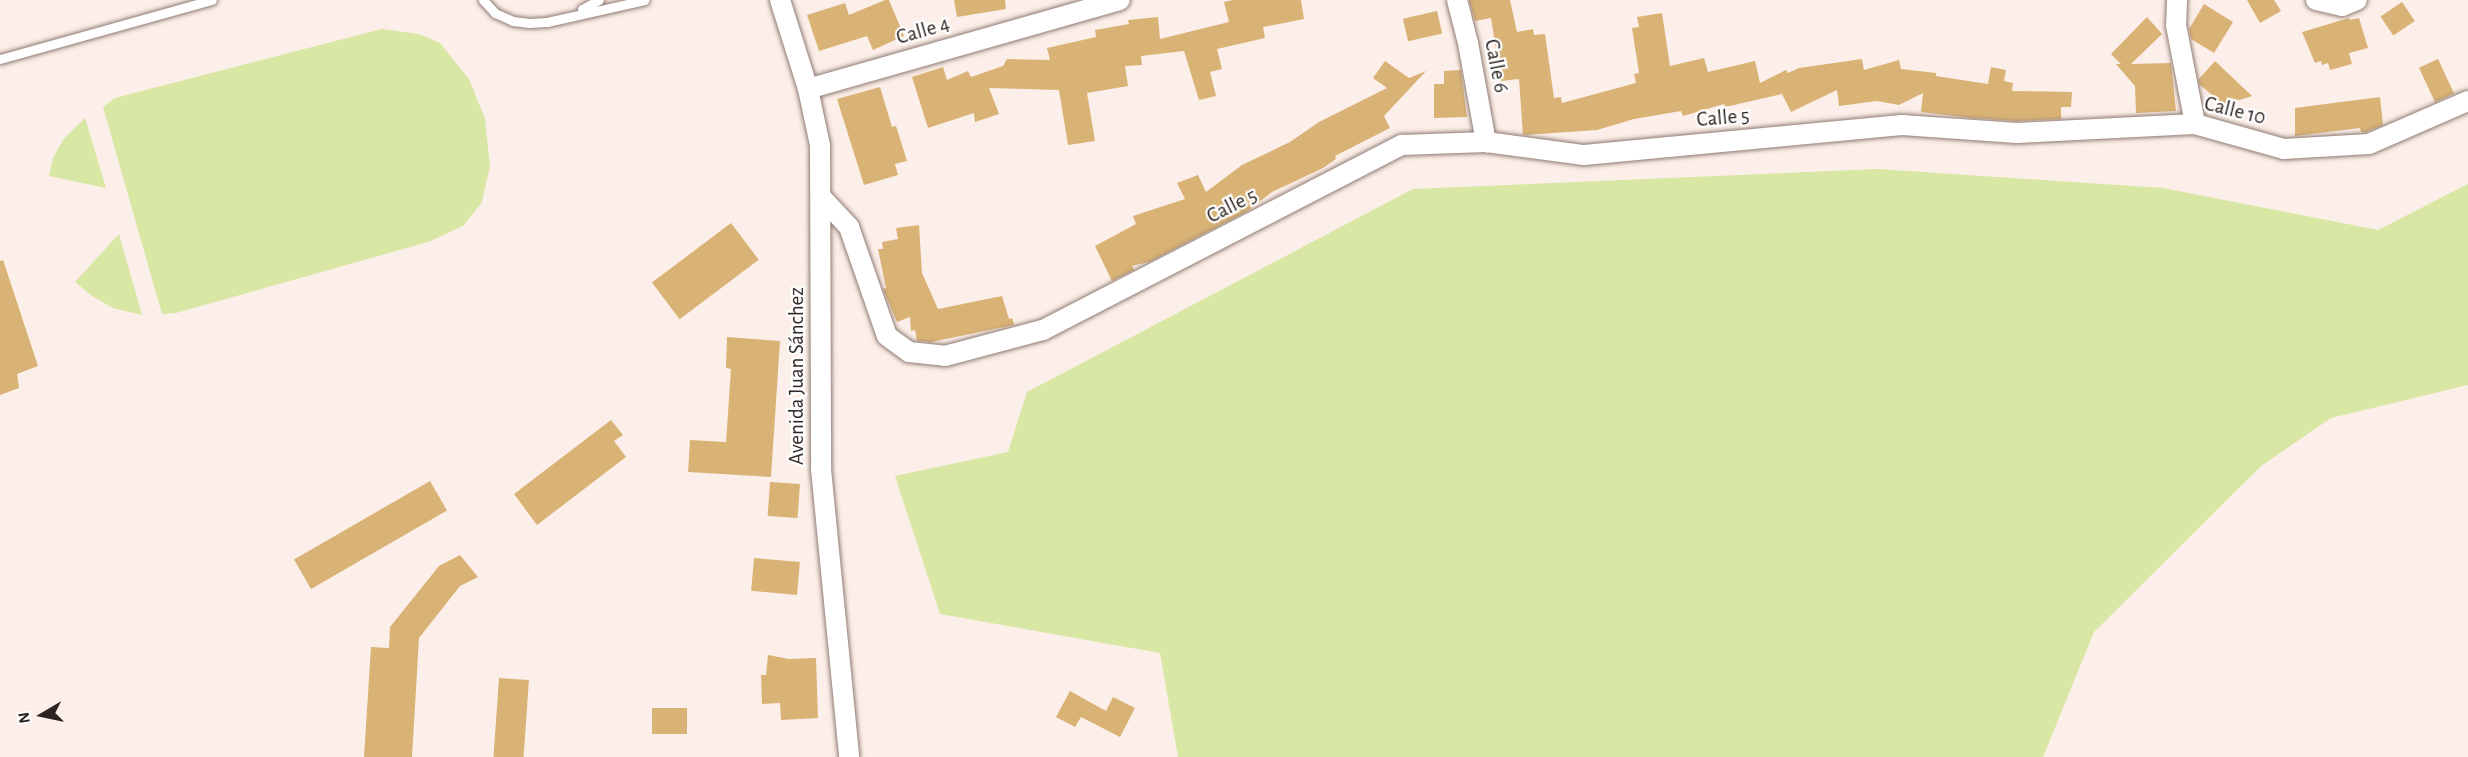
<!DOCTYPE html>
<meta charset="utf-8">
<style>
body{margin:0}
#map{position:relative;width:2468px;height:757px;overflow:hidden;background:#fceee8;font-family:"Alegreya Sans",sans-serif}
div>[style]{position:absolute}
.green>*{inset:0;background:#d8e7a3}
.building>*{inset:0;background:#d9b375;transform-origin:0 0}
.roads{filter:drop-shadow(0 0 2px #8f7b73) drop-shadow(0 0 2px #8f7b73)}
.service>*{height:9px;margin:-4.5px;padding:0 4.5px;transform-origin:4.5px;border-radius:4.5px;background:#fff}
.minor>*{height:20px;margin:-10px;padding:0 10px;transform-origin:10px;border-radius:10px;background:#fff}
span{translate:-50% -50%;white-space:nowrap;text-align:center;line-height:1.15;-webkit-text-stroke:4.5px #fff;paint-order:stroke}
.street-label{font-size:21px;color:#2c2420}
.north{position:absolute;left:12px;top:685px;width:60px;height:60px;-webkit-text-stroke:4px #fff;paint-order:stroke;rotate:261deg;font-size:16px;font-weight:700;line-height:24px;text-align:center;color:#2c2420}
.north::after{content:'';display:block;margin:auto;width:21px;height:27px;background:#2c2420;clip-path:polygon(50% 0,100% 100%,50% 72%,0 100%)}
</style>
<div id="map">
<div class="green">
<div style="clip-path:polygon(382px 29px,419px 34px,440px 43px,469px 79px,485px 119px,490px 166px,482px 202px,463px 226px,428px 242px,176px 313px,162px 314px,103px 107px,115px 98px)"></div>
<div style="clip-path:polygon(85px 118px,106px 188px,49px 176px,53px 158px,63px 140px)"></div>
<div style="clip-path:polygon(1878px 169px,2163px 188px,2378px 230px,2468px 184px,2468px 385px,2331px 418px,2261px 466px,2094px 632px,2043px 757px,1178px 757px,1160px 653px,940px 614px,895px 476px,1008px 452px,1027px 392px,1413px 189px)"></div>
<div style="clip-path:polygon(119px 234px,142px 315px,113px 308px,92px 296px,75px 282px)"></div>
</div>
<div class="building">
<div style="clip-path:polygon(885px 0,889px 0,904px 36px,873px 50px,867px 36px,819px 51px,807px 15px,845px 3px,849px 15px)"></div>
<div style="clip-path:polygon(954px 0,1005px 0,1006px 9px,957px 17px)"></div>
<div style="clip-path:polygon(1233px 0,1301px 0,1304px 19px,1263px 27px,1265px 38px,1217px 49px,1222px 69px,1210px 72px,1216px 96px,1199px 100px,1184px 51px,1141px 56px,1142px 65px,1125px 66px,1128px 86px,1087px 93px,1095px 141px,1068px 145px,1059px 90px,989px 88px,999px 114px,975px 122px,974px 113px,928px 128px,912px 77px,943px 67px,947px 80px,968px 71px,971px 77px,1003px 66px,1007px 59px,1050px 60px,1047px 48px,1096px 37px,1095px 30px,1129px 24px,1128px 20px,1158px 17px,1160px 39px,1229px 22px,1224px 2px)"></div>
<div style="clip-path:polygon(1469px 0,1510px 0,1517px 32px,1533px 29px,1534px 35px,1545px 34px,1554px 98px,1561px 97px,1562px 103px,1636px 83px,1634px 74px,1639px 73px,1632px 28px,1639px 27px,1637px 17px,1662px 13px,1670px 66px,1704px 58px,1708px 72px,1755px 61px,1760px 83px,1786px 70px,1788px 73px,1799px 68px,1862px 59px,1864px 70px,1899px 60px,1901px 69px,1936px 73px,1936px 76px,1988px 84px,1991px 67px,2006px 70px,2004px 81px,2013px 83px,2012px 91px,2072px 92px,2071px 107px,2061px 107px,2061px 119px,2017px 121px,1972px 118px,1921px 112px,1923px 93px,1899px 105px,1877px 101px,1839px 106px,1837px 90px,1791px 112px,1782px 94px,1725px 107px,1724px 104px,1683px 116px,1681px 111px,1634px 119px,1597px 130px,1523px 135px,1519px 79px,1501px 81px,1491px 18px,1475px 21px)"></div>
<div style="clip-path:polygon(2247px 0,2274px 0,2281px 11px,2260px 23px)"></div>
<div style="left:2402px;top:2px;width:23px;height:26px;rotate:56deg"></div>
<div style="clip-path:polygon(2204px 4px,2233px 22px,2214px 53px,2191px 39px,2189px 29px)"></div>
<div style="left:1437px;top:11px;width:23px;height:35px;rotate:77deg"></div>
<div style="clip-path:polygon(2147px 17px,2162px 34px,2131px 64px,2171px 63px,2176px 111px,2136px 113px,2135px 86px,2116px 64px,2121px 64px,2111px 54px)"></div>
<div style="clip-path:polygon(2349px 18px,2350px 20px,2359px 18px,2368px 48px,2349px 53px,2352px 64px,2330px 70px,2328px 63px,2322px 65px,2321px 61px,2315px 63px,2302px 32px)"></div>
<div style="left:2438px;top:59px;width:38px;height:21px;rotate:65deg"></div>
<div style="clip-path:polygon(1385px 61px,1409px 78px,1426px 71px,1384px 116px,1390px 128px,1335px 156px,1336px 159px,1323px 168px,1272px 192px,1246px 212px,1149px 262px,1132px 266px,1134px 270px,1112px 281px,1095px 246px,1136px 224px,1133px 216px,1185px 199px,1177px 183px,1198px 175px,1206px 192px,1242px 165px,1290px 142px,1319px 122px,1387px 88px,1373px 78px)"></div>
<div style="clip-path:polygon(2215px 61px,2252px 96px,2224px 105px,2199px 84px,2199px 79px)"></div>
<div style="clip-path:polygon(1461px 70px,1467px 117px,1434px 118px,1434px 84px,1444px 84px,1444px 71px)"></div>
<div style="clip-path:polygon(880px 87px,892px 127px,896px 126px,907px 161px,895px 164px,898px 175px,864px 185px,837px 99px)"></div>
<div style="clip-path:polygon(2380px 97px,2383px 125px,2366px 132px,2361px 132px,2360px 128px,2295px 136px,2295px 108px)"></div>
<div style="left:731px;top:223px;width:46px;height:99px;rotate:53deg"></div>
<div style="clip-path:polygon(919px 225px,922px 273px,938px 309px,1002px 296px,1009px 319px,1012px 318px,1014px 325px,931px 342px,917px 341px,915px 330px,911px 331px,910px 317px,897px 322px,883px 289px,886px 288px,878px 249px,883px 249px,882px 242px,898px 239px,896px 228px)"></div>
<div style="clip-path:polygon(3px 260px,38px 366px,17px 374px,19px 388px,0 395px,0 261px)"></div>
<div style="clip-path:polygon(727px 337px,780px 341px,771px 477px,688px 472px,690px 440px,726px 442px,731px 369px,726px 368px)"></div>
<div style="clip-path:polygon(611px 420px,623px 435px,614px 441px,626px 457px,537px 525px,514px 494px)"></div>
<div style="left:430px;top:481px;width:34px;height:157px;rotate:60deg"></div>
<div style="left:770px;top:482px;width:30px;height:34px;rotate:4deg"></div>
<div style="clip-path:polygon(460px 555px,478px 577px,460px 586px,419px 638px,412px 757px,364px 757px,371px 647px,389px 648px,390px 627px,439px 566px)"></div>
<div style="left:754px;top:558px;width:46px;height:33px;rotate:5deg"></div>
<div style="clip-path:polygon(768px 655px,789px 659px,816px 658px,818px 718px,781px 720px,780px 703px,762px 704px,761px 675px,766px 675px)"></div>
<div style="left:499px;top:678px;width:30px;height:79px;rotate:4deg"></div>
<div style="clip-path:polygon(1070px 691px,1106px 711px,1113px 697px,1135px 708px,1120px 737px,1081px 717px,1075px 727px,1056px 717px)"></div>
<div style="left:687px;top:708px;width:26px;height:35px;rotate:90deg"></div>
</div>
<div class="roads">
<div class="service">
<div style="left:483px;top:0;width:18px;rotate:47deg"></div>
<div style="left:495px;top:13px;width:20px;rotate:24deg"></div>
<div style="left:513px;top:21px;width:16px;rotate:7deg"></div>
<div style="left:529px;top:23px;width:18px;rotate:-3deg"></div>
<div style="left:547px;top:22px;width:100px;rotate:-12.7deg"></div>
<div style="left:582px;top:9px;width:19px;rotate:-28deg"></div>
<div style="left:0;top:59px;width:220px;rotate:-15.6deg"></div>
</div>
<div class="minor">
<div style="left:780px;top:0;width:93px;rotate:72.5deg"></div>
<div style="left:808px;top:89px;width:57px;rotate:77.9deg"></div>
<div style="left:820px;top:145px;width:324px;rotate:89.8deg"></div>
<div style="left:821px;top:469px;width:289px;rotate:84.4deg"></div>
<div style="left:1457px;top:0;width:44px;rotate:75.7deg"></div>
<div style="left:1468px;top:43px;width:101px;rotate:79.7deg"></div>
<div style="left:2177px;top:0;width:25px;rotate:92deg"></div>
<div style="left:2176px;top:25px;width:101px;rotate:79.1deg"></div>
<div style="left:2316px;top:0;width:27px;rotate:13deg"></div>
<div style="left:2342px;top:6px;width:16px;rotate:-22deg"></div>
<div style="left:808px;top:89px;width:324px;rotate:-15.9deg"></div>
<div style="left:822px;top:198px;width:40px;rotate:47deg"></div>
<div style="left:849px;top:227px;width:115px;rotate:70.8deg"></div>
<div style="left:887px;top:336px;width:27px;rotate:36deg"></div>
<div style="left:909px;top:352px;width:36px;rotate:6deg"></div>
<div style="left:945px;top:356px;width:101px;rotate:-14.9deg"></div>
<div style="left:1043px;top:330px;width:404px;rotate:-27.3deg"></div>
<div style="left:1402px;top:145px;width:84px;rotate:-2deg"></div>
<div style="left:1486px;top:142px;width:99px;rotate:7.6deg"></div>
<div style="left:1584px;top:155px;width:319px;rotate:-5.4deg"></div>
<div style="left:1902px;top:125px;width:115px;rotate:4deg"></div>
<div style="left:2017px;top:133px;width:178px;rotate:-2.9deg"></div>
<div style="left:2195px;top:124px;width:92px;rotate:15.7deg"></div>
<div style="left:2284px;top:149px;width:85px;rotate:-3.4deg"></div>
<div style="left:2369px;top:144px;width:108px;rotate:-23.5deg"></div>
</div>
</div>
<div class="street-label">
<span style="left:923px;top:31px;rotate:-16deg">Calle 4</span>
<span style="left:1496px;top:66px;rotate:79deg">Calle 6</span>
<span style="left:2235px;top:111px;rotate:14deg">Calle 10</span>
<span style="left:1723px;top:118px;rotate:-5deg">Calle 5</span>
<span style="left:1232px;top:206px;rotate:-27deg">Calle 5</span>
<span style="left:797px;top:376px;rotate:-90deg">Avenida Juan Sánchez</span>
</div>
<div class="north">N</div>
</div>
